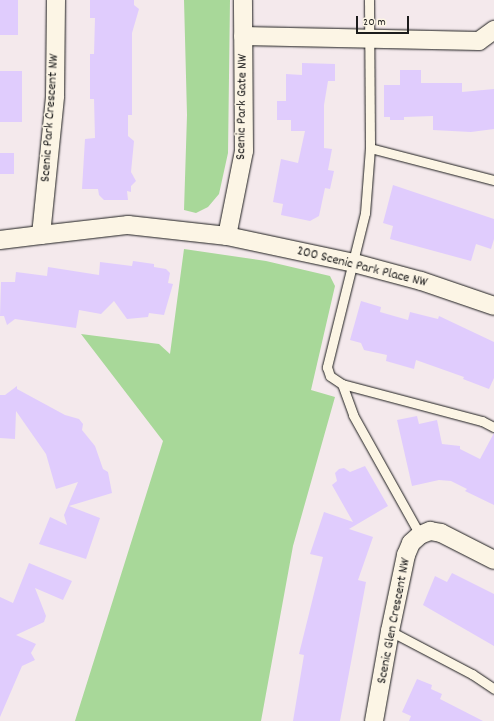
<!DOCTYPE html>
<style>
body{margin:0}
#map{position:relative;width:494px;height:721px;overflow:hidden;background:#f4e9ec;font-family:Dekko,sans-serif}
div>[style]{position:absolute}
.green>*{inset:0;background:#a8d899}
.building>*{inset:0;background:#e0ccfd;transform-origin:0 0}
.roads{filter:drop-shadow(0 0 1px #1c1c1c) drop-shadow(0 0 1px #1c1c1c)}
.lane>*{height:9px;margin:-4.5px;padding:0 4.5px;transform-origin:4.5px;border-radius:4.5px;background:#fcf5e5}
.street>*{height:18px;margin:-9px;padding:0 9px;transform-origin:9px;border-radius:9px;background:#fcf5e5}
span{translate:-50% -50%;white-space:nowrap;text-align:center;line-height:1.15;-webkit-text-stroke:3px #fcf5e5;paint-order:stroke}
.street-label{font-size:14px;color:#1c1c1c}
.scale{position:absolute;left:356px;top:16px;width:53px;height:18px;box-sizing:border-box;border:2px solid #1c1c1c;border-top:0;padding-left:5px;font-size:12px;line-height:14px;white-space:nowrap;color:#1c1c1c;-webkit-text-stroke:3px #fcf5e5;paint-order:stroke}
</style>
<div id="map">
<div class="green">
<div style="clip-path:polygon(184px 0,230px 0,228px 153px,219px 194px,208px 207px,196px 213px,184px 210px,187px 115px)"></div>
<div style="clip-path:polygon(184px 249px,266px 261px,330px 276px,335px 286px,311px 390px,335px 397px,293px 546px,261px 721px,75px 721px,163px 441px,81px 334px,159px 344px,170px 354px)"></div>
</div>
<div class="building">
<div style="left:0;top:0;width:18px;height:35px"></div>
<div style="clip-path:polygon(90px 0,134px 0,134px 5px,139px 9px,132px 33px,132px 115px,128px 115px,128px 136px,134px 141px,131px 172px,136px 181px,131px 186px,131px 192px,127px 191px,128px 200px,104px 200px,99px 195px,98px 189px,82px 189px,85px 139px,95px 138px,94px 99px,90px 99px,90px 54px,94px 54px,95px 18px,90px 18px)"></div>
<div style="clip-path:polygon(302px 63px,335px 64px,335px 81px,328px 81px,324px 105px,324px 148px,332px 149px,328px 170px,334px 171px,330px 189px,325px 188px,319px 216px,310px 221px,281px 215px,283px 204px,273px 202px,281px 159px,298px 163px,305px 131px,291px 131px,291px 120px,277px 120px,277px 101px,286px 101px,286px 74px,302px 75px)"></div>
<div style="clip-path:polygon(400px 70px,421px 70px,421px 83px,462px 83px,462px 92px,494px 89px,494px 129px,471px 132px,433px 130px,433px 116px,404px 117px,404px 120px,390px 120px,390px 117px,384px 117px,384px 85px,400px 85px)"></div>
<div style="left:0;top:71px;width:22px;height:51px"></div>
<div style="left:0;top:153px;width:14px;height:21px"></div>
<div style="clip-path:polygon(393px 185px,494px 219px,494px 239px,491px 249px,476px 244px,471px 261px,390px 239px,393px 226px,383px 223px)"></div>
<div style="clip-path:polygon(133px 261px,154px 264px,154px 267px,166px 269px,170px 273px,168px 283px,173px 284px,164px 315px,149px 313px,148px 317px,127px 319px,114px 301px,101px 314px,79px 310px,76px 328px,15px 319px,7px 325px,4px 316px,0 316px,1px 282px,15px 282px,16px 272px,47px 276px,48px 267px,99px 275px,100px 262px,132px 266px)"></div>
<div style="clip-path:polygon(361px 301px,381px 307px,380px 312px,408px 320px,410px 312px,438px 319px,439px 316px,494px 342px,494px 378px,489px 389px,463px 379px,464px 377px,416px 360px,414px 369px,386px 361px,387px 355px,364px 350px,361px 343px,350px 340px)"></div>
<div style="clip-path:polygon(17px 386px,17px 389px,65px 415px,79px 419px,83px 424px,82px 430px,95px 446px,103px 469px,108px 472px,112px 493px,69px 506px,100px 518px,86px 559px,39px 544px,50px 517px,67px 525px,64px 515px,78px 482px,56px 489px,46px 454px,16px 411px,15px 439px,0 438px,0 395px,5px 395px)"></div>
<div style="clip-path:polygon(417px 416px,419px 424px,437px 420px,442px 444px,460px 446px,460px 449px,480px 459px,494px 433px,494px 505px,465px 491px,467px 489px,451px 481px,439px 480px,412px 486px,397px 420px)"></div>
<div style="clip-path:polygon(365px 466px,388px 506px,349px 529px,373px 537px,358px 580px,366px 582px,340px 721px,293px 721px,304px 655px,299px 654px,323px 557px,310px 554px,324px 512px,353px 522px,332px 485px,337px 481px,335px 473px,339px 469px,344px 468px,350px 472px)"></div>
<div style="clip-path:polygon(29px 563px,72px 581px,63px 600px,35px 588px,46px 616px,44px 622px,16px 635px,36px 644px,31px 653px,35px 660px,22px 666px,0 717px,0 597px,13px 603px)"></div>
<div style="clip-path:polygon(452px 573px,494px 594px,494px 646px,423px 605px,435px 576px,447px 582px)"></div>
<div style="clip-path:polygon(417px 679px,432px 685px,431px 689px,442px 694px,440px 699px,483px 721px,409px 721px,411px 716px,402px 712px)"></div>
</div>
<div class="roads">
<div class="lane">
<div style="left:369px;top:0;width:148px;rotate:89.6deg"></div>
<div style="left:370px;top:148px;width:128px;rotate:14.5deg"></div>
<div style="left:370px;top:148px;width:65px;rotate:94.4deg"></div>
<div style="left:365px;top:213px;width:159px;rotate:103.9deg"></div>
<div style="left:327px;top:367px;width:9px;rotate:72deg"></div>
<div style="left:330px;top:376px;width:14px;rotate:34deg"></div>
<div style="left:342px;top:384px;width:145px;rotate:14.8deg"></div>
<div style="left:482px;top:421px;width:13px;rotate:27deg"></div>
<div style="left:342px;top:384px;width:33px;rotate:70deg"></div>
<div style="left:353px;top:415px;width:137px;rotate:60.8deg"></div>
<div style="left:390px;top:631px;width:93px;rotate:27.7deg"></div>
<div style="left:472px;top:674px;width:27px;rotate:34deg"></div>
</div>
<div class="street">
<div style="left:243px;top:36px;width:236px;rotate:1.2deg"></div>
<div style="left:479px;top:41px;width:19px;rotate:-36deg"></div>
<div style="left:41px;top:235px;width:88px;rotate:-6.6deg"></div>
<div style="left:128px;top:225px;width:100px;rotate:6.3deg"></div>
<div style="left:227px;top:236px;width:130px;rotate:12deg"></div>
<div style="left:354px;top:263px;width:69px;rotate:15deg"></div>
<div style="left:421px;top:281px;width:77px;rotate:18.9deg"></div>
<div style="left:227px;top:236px;width:87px;rotate:-78.7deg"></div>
<div style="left:244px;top:151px;width:151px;rotate:-90.4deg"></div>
<div style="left:0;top:240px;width:41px;rotate:-7deg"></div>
<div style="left:41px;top:235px;width:140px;rotate:-84.2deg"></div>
<div style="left:55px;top:96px;width:96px;rotate:-89.4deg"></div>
<div style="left:374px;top:721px;width:91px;rotate:-79.9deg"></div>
<div style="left:390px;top:631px;width:78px;rotate:-78.1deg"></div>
<div style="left:406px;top:555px;width:13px;rotate:-67deg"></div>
<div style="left:411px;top:543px;width:12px;rotate:-42deg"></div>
<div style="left:420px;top:535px;width:11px;rotate:-22deg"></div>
<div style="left:430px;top:531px;width:11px;rotate:10deg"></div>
<div style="left:441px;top:533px;width:59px;rotate:27deg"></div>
</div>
</div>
<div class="street-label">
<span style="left:242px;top:107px;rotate:-89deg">Scenic Park Gate NW</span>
<span style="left:50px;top:118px;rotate:-86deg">Scenic Park Crescent NW</span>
<span style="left:362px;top:267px;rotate:14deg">200 Scenic Park Place NW</span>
<span style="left:394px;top:621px;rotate:-79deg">Scenic Glen Crescent NW</span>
</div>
<div class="scale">20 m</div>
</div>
